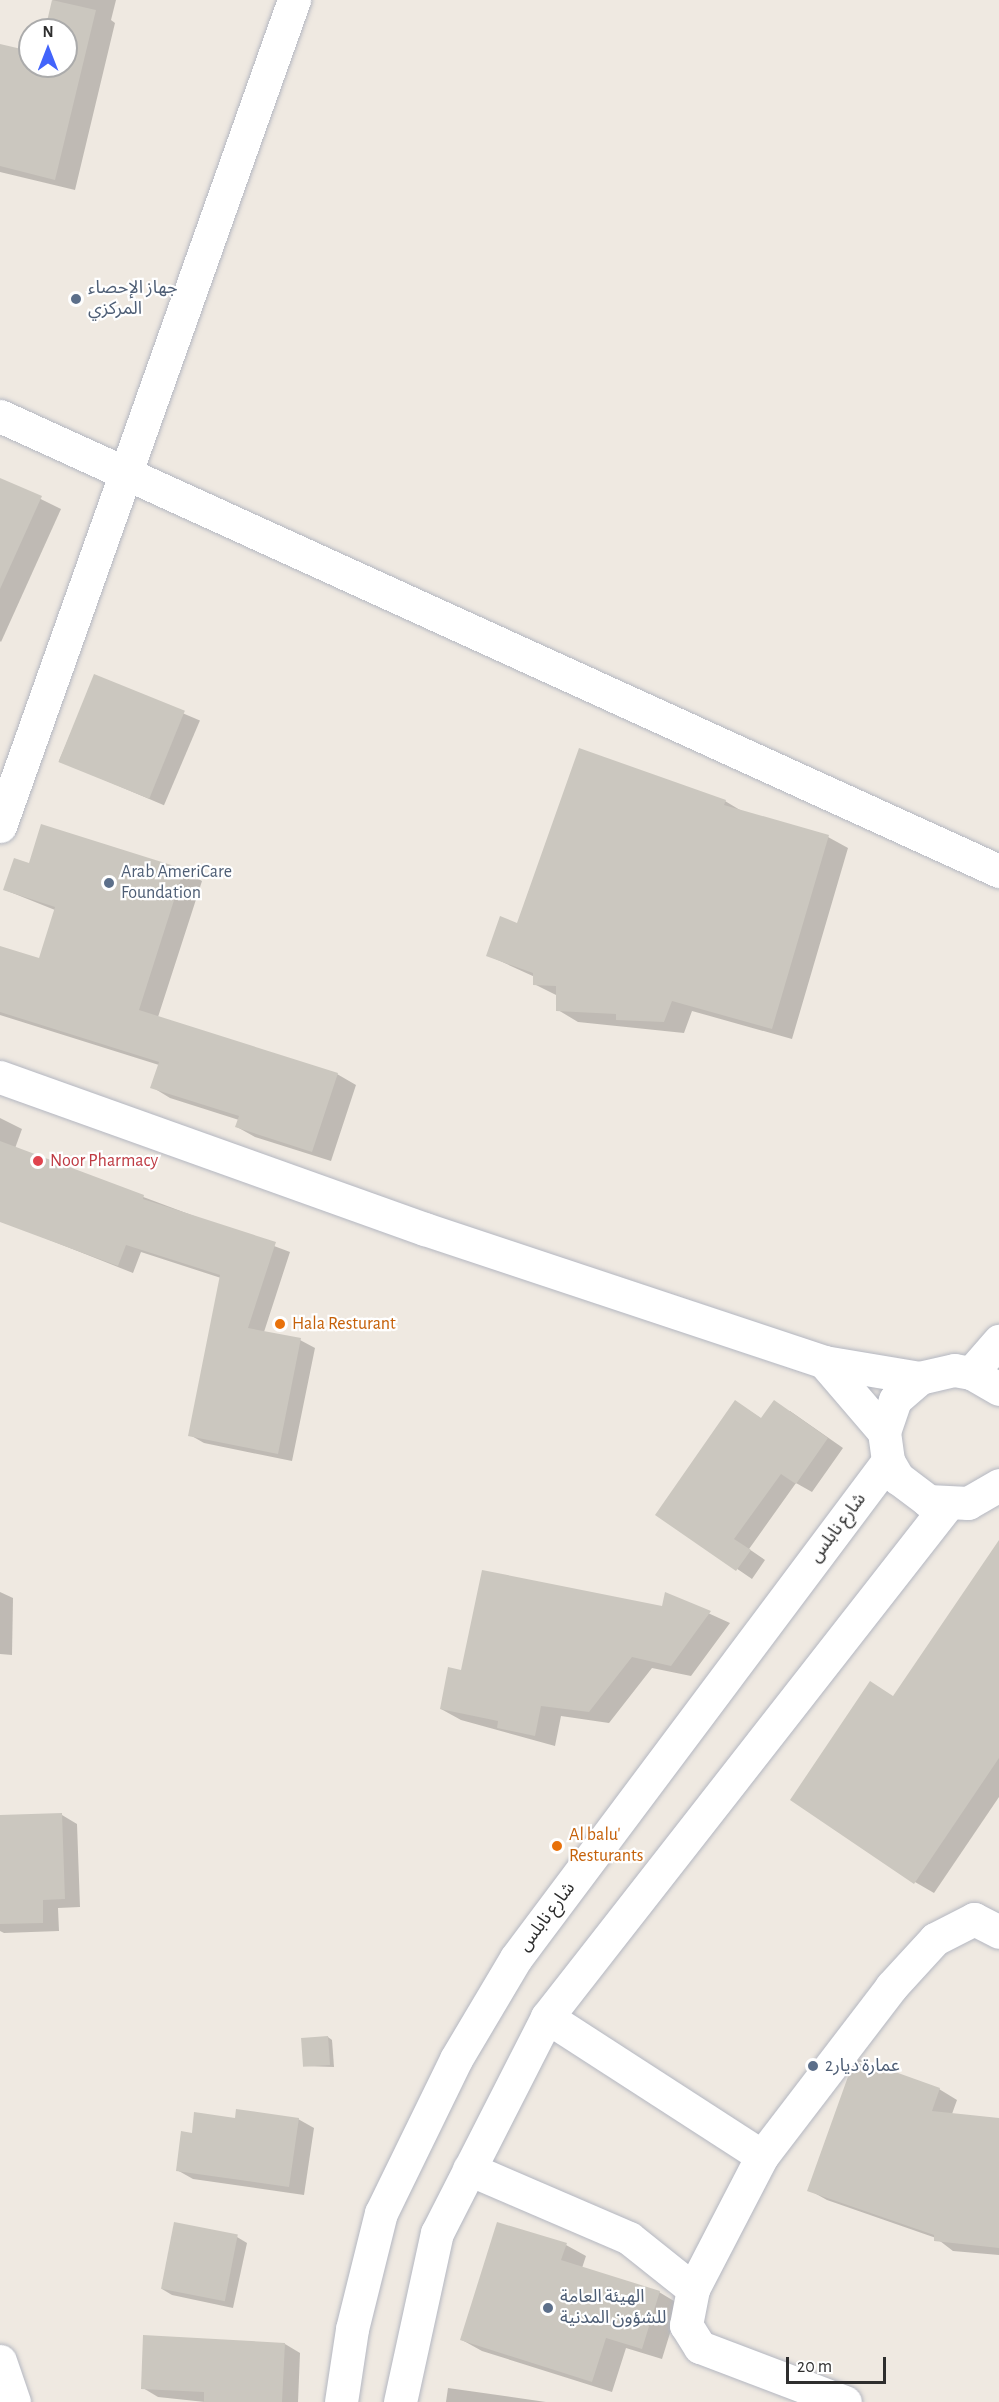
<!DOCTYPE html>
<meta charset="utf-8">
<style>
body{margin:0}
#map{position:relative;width:999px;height:2402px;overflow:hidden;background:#efe9e1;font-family:"Alegreya Sans","Noto Sans Arabic",sans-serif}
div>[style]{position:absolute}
.shadow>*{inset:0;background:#0003;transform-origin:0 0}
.building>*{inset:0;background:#cbc7bf;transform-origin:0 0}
.roads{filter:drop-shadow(0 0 2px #b4b7c1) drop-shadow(0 0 2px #b4b7c1)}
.street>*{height:33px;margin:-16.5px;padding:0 16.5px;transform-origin:16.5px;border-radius:16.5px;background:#fff}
.secondary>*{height:33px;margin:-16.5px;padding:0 16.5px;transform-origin:16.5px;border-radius:16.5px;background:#fff}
.dots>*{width:16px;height:16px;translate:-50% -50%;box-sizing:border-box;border:3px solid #fff;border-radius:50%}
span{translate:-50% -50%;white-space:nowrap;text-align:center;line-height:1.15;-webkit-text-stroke:4.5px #fff;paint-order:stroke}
.service-label{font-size:18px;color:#4e5e75}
.left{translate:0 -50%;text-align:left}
.health-label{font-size:18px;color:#be3a42}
.food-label{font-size:18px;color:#c56008}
.street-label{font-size:18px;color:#2e2e2e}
.north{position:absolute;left:18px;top:18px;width:60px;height:60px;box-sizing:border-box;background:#fff;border:2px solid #ababab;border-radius:50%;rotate:0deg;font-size:16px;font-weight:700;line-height:24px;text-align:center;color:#2e2e2e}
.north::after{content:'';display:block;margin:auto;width:21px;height:27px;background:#4264fb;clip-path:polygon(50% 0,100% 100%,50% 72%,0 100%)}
.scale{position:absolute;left:786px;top:2357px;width:100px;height:27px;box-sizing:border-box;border:3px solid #2e2e2e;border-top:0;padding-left:8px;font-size:18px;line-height:21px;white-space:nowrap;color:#2e2e2e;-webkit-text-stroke:4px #fff;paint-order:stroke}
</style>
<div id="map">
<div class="shadow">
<div style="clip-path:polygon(53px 0,116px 0,111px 20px,115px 23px,75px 190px,0 172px,0 45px,30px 52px,30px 66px,66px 66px,66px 30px,46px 30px)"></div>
<div style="clip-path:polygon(0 479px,61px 509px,1px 642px,0 641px)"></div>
<div style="left:95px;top:676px;width:114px;height:92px;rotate:23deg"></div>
<div style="clip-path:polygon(725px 801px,745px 813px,828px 837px,848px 848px,792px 1039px,692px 1011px,684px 1033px,578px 1022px,558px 1010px,558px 996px,534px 984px,535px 977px,487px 955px,518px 924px)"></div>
<div style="clip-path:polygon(30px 864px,183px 871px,202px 881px,158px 1017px,337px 1074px,356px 1085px,331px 1161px,255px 1137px,237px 1127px,239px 1120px,170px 1098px,152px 1087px,159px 1065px,0 1015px,0 948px,40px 960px,55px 910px,5px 890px)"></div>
<div style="clip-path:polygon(0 1118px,22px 1129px,9px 1165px,0 1162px)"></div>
<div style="clip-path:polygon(42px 1159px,290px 1252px,264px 1332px,300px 1340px,315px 1348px,292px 1461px,204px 1443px,190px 1435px,221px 1278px,141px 1252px,133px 1273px,17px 1227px)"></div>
<div style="clip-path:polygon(736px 1402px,762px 1419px,790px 1411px,843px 1448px,812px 1492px,796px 1483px,749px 1549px,765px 1560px,752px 1579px,657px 1514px)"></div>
<div style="clip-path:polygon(999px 1543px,999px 1797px,934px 1893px,915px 1882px,894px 1697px)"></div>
<div style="clip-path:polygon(0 1592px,13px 1598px,12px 1655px,0 1654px)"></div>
<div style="clip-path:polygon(666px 1594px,730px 1623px,691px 1676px,652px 1668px,609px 1723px,561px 1716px,555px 1746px,461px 1720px,441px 1709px,463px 1672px,663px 1608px)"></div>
<div style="clip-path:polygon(62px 1815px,77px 1824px,80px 1907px,58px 1908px,59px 1931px,4px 1933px,0 1931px,0 1817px)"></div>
<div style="clip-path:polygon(328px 2037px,332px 2040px,334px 2067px,304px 2066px)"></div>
<div style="clip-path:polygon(939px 2089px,957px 2100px,952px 2114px,999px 2119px,999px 2255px,953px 2251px,936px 2238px,827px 2200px,809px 2190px)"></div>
<div style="clip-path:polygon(298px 2119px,314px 2128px,304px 2195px,193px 2179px,177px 2170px,193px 2135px,236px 2120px)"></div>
<div style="clip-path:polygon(237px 2237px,247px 2243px,233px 2308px,172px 2295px,162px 2289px)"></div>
<div style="clip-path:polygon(566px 2245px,586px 2256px,582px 2268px,659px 2292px,679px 2304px,662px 2359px,626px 2348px,612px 2392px,482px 2351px,462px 2340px)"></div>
<div style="clip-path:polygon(285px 2344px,300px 2353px,298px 2402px,205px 2402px,158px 2397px,143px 2388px)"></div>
<div style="clip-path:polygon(448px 2388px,546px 2402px,446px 2402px)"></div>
</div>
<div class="building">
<div style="clip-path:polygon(52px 0,96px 10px,55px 180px,0 166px,0 44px,30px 51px,30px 66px,66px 66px,66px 30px,45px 30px)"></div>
<div style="clip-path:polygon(0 478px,42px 496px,0 589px)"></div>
<div style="left:94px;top:674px;width:98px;height:95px;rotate:22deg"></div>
<div style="clip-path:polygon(579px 748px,726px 800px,724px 805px,829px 835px,772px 1029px,672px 1001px,664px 1022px,616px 1020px,616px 1014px,556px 1011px,556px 986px,533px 985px,533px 973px,486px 956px,500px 916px,517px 923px)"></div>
<div style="clip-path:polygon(41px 824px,184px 869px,139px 1010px,338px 1073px,312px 1152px,235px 1127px,239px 1116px,150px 1088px,159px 1062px,0 1012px,0 946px,39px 958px,55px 907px,3px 890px,14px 858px,29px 863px)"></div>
<div style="clip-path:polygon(0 1141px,144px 1195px,143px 1199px,276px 1242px,248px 1328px,301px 1338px,278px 1454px,188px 1436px,220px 1275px,126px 1245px,118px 1266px,0 1222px)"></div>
<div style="clip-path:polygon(735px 1400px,761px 1418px,774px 1400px,828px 1438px,796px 1484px,781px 1474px,734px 1539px,751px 1550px,736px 1571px,655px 1515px)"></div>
<div style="clip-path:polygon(999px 1540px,999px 1758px,914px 1884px,790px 1800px,870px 1681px,893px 1696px)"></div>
<div style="clip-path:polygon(482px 1570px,662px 1606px,665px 1592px,711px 1611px,671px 1666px,632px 1657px,589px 1712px,541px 1706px,535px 1736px,497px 1728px,498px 1721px,440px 1709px,448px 1667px,461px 1670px)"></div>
<div style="clip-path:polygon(62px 1813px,65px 1899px,43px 1900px,43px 1923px,0 1924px,0 1815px)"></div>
<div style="left:328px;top:2036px;width:29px;height:27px;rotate:86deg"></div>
<div style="clip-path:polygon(859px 2059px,940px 2088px,932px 2111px,999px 2118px,999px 2248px,934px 2241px,934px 2235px,807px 2191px,850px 2071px)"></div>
<div style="clip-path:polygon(236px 2109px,299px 2118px,289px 2187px,176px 2171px,181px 2131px,192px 2133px,194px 2112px,235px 2118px)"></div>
<div style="left:174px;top:2222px;width:65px;height:68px;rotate:11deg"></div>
<div style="clip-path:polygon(497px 2222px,567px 2243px,561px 2260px,660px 2291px,642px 2349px,606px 2338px,592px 2382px,460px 2340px)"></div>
<div style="clip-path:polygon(143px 2335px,285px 2343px,282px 2402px,204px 2402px,204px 2392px,141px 2389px)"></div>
</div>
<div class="roads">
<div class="street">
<div style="left:0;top:416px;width:1098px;rotate:24.49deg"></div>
<div style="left:0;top:826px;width:877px;rotate:-70.41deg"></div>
<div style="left:0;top:1077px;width:451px;rotate:19.7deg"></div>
<div style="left:425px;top:1229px;width:421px;rotate:18.4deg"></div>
<div style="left:547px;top:2017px;width:256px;rotate:32.9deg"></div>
<div style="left:469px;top:2169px;width:174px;rotate:23.3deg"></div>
<div style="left:629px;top:2238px;width:82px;rotate:38.6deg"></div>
<div style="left:693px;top:2289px;width:37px;rotate:101deg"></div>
<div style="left:686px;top:2325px;width:26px;rotate:58deg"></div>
<div style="left:700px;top:2347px;width:155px;rotate:20.8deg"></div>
<div style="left:693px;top:2289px;width:150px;rotate:-62.6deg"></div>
<div style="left:762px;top:2156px;width:213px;rotate:-52.6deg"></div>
<div style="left:891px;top:1987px;width:65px;rotate:-47.5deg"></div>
<div style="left:935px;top:1939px;width:44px;rotate:-27.1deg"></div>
<div style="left:974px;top:1919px;width:28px;rotate:27deg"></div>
<div style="left:0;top:2361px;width:43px;rotate:71.1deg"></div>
</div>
<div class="secondary">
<div style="left:824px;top:1362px;width:97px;rotate:9.5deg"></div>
<div style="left:824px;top:1362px;width:92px;rotate:49.4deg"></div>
<div style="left:971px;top:1373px;width:43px;rotate:-48.8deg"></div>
<div style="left:999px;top:1389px;width:32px;rotate:-150deg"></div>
<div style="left:971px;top:1373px;width:17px;rotate:-170deg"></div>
<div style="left:954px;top:1370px;width:35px;rotate:167deg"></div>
<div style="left:920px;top:1378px;width:33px;rotate:139deg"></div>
<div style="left:895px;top:1400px;width:34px;rotate:109deg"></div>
<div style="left:884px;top:1432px;width:29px;rotate:82deg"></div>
<div style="left:888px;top:1461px;width:20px;rotate:60deg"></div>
<div style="left:898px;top:1478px;width:38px;rotate:37deg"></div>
<div style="left:928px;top:1501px;width:40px;rotate:2.9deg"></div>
<div style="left:968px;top:1503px;width:36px;rotate:-30deg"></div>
<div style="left:341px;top:2402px;width:74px;rotate:-81.4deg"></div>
<div style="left:352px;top:2329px;width:120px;rotate:-76deg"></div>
<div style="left:381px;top:2213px;width:171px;rotate:-64deg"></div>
<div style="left:456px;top:2059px;width:117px;rotate:-59.3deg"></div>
<div style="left:516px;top:1958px;width:621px;rotate:-53.19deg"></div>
<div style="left:400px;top:2402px;width:173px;rotate:-77.7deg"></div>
<div style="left:437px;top:2233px;width:242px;rotate:-63deg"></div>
<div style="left:547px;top:2017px;width:650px;rotate:-52deg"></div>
</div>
</div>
<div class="dots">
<div style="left:76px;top:299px;background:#5c6f8a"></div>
<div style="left:109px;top:883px;background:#5c6f8a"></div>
<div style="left:38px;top:1161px;background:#e0444e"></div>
<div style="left:280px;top:1324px;background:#e8710a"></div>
<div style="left:557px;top:1846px;background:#e8710a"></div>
<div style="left:813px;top:2066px;background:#5c6f8a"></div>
<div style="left:548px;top:2308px;background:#5c6f8a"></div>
</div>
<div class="service-label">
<span class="left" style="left:88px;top:299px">جهاز الإحصاء<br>المركزي</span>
<span class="left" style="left:121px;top:883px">Arab AmeriCare<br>Foundation</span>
<span class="left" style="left:825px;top:2066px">عمارة ديار2</span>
<span class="left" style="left:560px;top:2308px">الهيئة العامة<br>للشؤون المدنية</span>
</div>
<div class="health-label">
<span class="left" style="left:50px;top:1161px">Noor Pharmacy</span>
</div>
<div class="food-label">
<span class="left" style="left:292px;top:1324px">Hala Resturant</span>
<span class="left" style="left:569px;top:1846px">Al balu'<br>Resturants</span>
</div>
<div class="street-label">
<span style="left:838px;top:1528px;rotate:-53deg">شارع نابلس</span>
<span style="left:547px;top:1917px;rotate:-53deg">شارع نابلس</span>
</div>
<div class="north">N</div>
<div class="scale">20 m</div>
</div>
